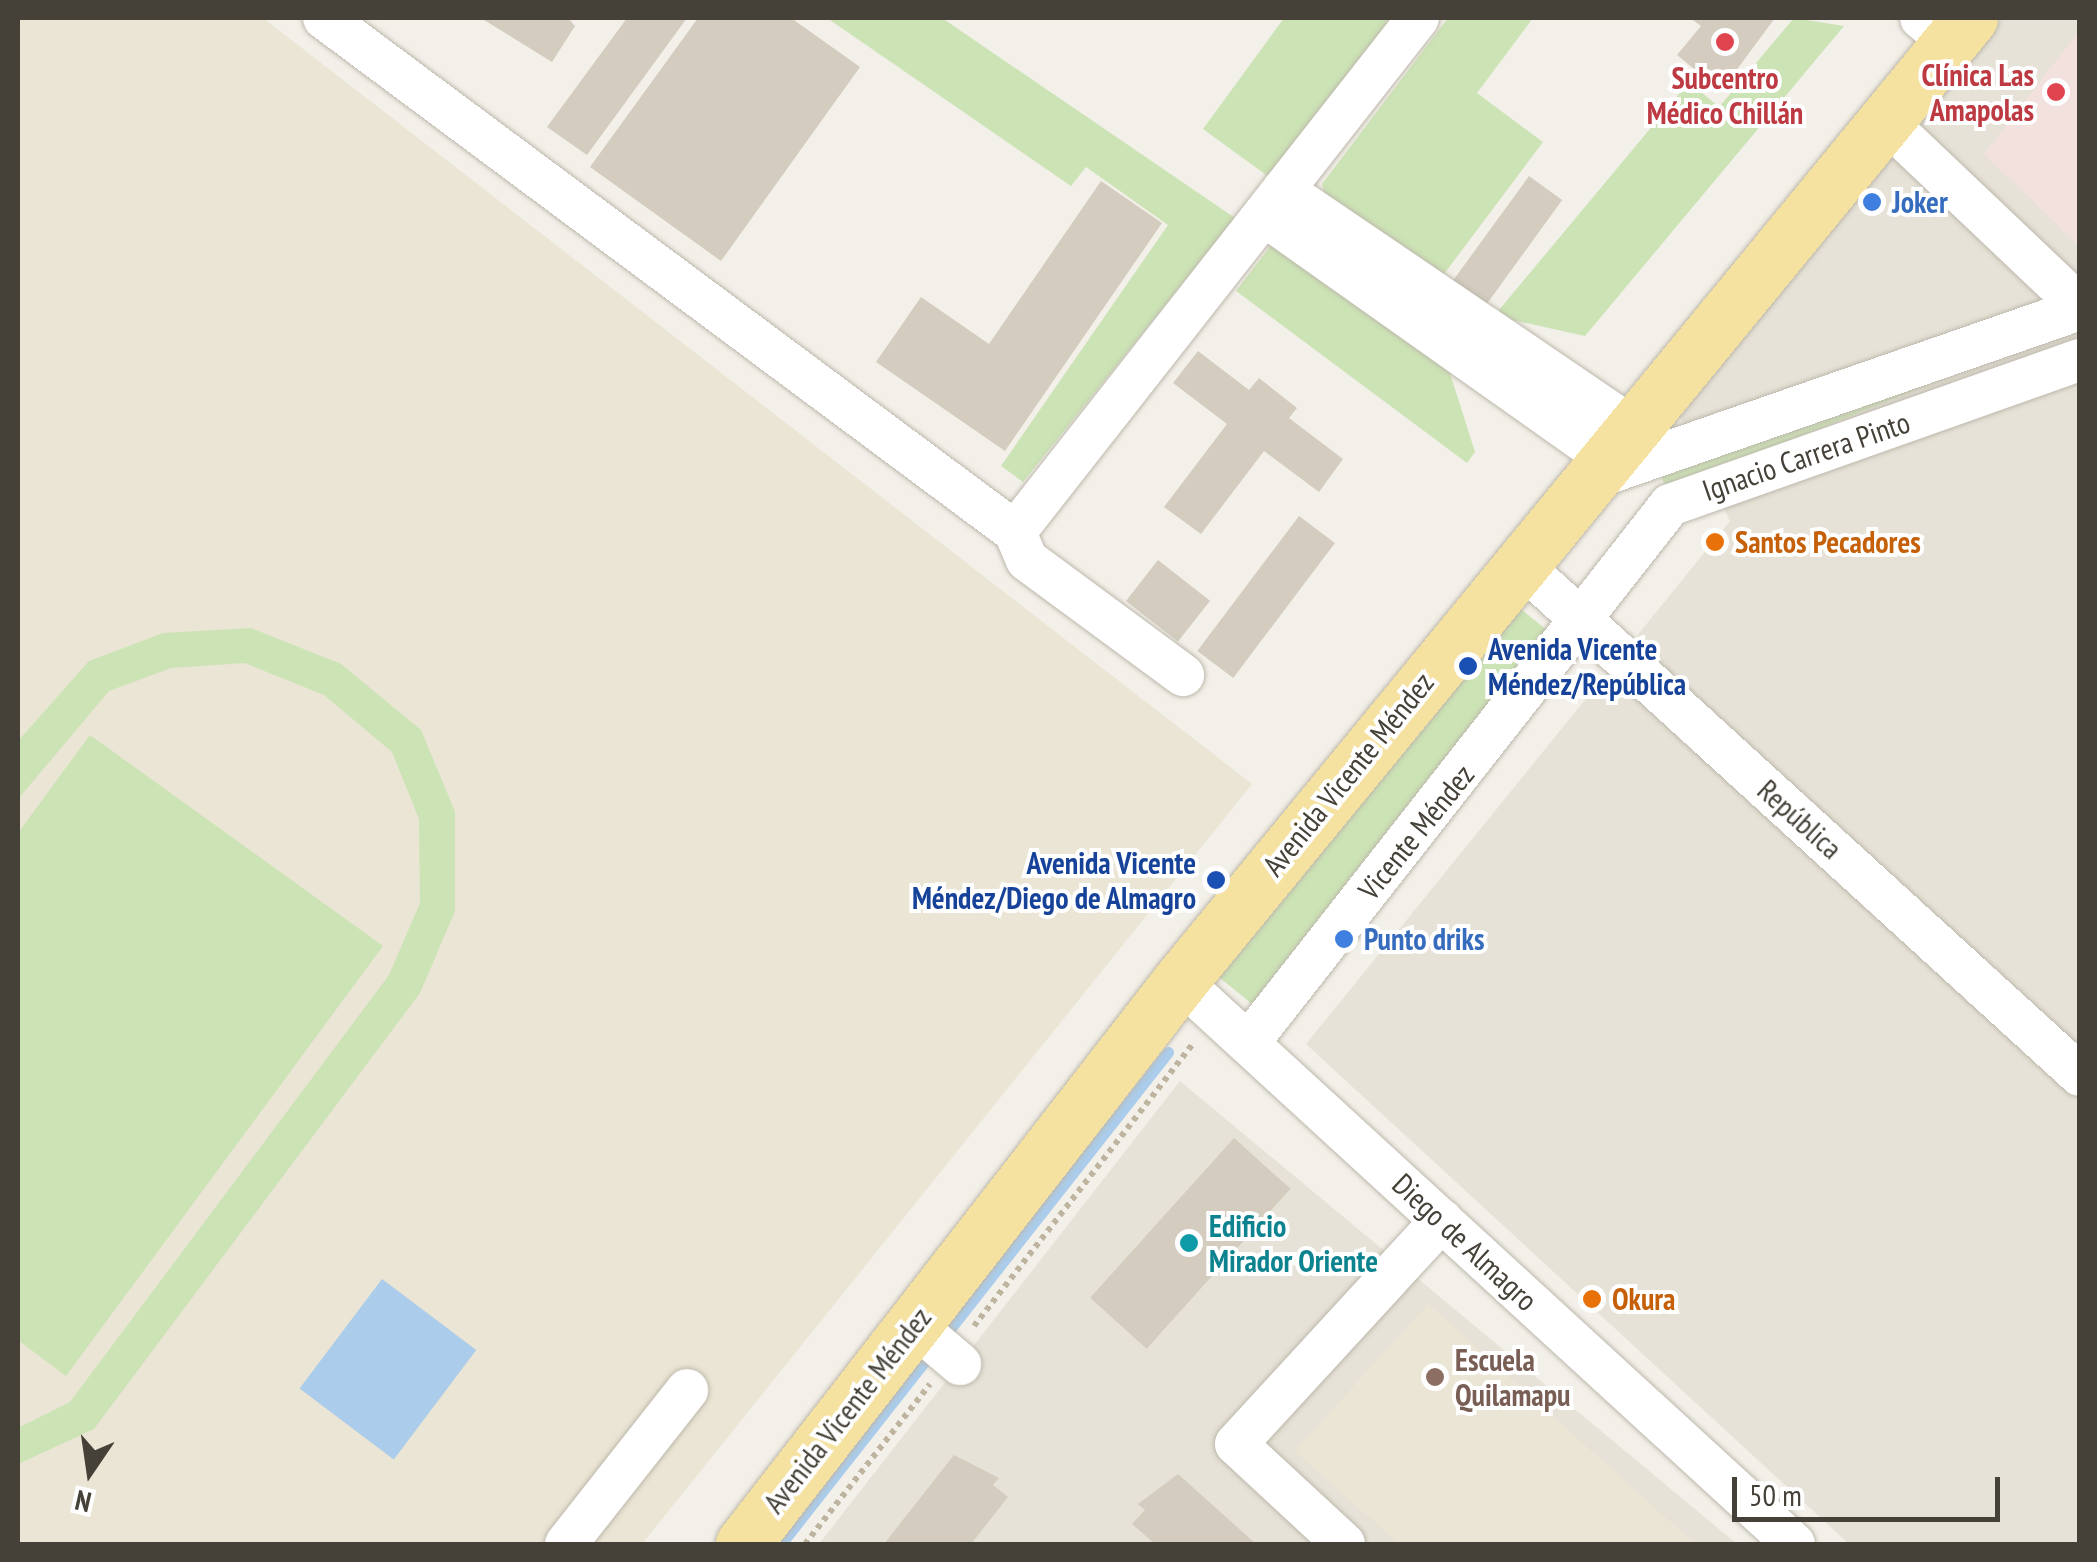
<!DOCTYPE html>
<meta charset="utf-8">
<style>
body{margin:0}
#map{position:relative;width:2097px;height:1562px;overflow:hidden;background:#f3f0e9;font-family:"PT Sans Narrow",sans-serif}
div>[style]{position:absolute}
.residential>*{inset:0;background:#e6e2d7}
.education>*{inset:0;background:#eae5d4}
.medical>*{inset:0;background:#f2e1dd}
.green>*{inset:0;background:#cce3b5;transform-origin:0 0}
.water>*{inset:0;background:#abccea;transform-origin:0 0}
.stream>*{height:11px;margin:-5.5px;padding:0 5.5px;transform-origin:5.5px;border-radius:5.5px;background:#abccea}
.building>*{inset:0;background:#d3ccbf;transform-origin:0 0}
.path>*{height:6px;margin-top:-3px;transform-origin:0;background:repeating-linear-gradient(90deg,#beb49f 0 5px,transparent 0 10px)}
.roads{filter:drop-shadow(0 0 2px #bdb8ac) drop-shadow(0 0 2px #bdb8ac)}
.minor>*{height:42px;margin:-21px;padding:0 21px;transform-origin:21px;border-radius:21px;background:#fff}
.major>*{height:55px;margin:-27.5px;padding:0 27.5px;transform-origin:27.5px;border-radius:27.5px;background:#f5e1a0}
.dots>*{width:28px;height:28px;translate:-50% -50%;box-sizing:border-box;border:5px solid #fff;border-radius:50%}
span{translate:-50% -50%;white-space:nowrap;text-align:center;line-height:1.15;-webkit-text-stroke:8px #fff;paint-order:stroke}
.health-label{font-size:30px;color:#be3a42;font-weight:700}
.right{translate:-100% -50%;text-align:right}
.shop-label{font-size:30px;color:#366cbe;font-weight:700}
.left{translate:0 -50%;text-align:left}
.street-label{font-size:30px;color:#454138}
.food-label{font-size:30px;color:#c56008;font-weight:700}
.transit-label{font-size:30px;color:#164399;font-weight:700}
.culture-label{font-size:30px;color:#0d838f;font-weight:700}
.education-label{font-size:30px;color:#785e54;font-weight:700}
.frame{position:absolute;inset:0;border:20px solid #454138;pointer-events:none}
.north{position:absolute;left:40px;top:1422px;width:100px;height:100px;-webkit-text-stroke:8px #fff;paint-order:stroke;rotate:193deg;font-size:28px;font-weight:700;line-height:40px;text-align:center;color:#454138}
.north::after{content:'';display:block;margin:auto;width:35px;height:45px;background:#454138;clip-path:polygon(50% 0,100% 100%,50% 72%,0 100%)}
.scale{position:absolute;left:1732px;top:1477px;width:268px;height:45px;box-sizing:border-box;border:5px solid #454138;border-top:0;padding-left:12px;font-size:30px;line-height:35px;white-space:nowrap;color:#454138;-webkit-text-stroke:8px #fff;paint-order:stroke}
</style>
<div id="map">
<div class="residential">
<div style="clip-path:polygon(2003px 18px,2079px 18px,2079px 1544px,1849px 1544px,1306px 1044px,1730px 521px,1675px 407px)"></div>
<div style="clip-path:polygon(1180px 1081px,1737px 1544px,819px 1544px)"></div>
</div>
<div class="education">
<div style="clip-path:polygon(18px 18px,263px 18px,1252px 784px,642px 1544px,18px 1544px)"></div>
<div style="clip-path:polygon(1428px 1304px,1695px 1544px,1399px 1544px,1295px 1451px)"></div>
</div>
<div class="medical">
<div style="clip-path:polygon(2079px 31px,2079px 246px,1984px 154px)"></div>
</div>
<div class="green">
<div style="clip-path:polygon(827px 18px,942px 18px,1235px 218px,1023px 482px,1001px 466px,1168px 225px,1086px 167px,1071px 186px)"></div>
<div style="clip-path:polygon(1284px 18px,1390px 18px,1273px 180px,1203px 129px)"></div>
<div style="clip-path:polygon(1448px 18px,1533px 18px,1477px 93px,1543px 142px,1435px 286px,1328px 206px,1322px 184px)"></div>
<div style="clip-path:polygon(1794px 18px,1844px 26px,1585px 336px,1494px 316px,1689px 82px,1719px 107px)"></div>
<div style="clip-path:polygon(1276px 239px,1448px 367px,1475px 452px,1467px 463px,1236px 291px)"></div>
<div style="clip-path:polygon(2046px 337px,1667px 490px,1660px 474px)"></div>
<div style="left:1517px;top:606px;width:51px;height:476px;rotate:39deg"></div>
<div style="clip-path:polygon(251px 628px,341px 664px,421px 730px,455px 812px,455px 911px,420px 993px,94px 1429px,18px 1464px,18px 1428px,70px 1402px,389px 975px,420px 903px,419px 819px,392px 752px,324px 695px,245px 663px,171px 668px,109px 691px,18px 799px,18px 741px,89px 661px,163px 633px)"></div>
<div style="clip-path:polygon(90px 735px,383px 946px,66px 1376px,18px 1340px,18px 833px)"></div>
</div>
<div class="water">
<div style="left:382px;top:1279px;width:118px;height:137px;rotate:37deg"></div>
</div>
<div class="stream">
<div style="left:781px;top:1544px;width:626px;rotate:-51.81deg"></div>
</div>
<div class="building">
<div style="clip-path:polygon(481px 18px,568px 18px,575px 26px,552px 62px)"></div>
<div style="clip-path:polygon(627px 18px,687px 18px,587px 155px,547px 127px)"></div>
<div style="clip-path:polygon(698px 18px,791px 18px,860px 67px,721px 261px,590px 167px)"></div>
<div style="clip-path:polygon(1690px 18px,1775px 18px,1721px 91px,1677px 55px,1701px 26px)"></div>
<div style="left:1529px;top:176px;width:41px;height:141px;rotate:36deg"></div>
<div style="clip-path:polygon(1101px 181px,1162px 223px,1005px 451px,876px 362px,921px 297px,989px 344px)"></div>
<div style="clip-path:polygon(1198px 351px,1249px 390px,1259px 378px,1297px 408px,1289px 418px,1343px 459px,1319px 492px,1264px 451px,1201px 534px,1164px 507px,1227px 424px,1173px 383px)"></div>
<div style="left:1299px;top:516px;width:45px;height:169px;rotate:37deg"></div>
<div style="left:1158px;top:560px;width:66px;height:52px;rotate:38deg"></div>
<div style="left:1234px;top:1138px;width:76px;height:215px;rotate:42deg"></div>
<div style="clip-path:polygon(954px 1455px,999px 1478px,993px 1485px,1008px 1497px,971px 1544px,884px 1544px)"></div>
<div style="clip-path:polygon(1178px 1474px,1256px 1544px,1155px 1544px,1132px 1524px,1145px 1510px,1138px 1504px)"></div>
</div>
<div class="path">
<div style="left:974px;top:1326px;width:357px;rotate:-52.2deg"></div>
<div style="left:805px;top:1544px;width:203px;rotate:-52deg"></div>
</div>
<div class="roads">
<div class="minor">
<div style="left:324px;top:18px;width:861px;rotate:36.64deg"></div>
<div style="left:1015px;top:532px;width:30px;rotate:67deg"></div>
<div style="left:1027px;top:560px;width:194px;rotate:36.4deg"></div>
<div style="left:1921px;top:18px;width:38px;rotate:40deg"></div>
<div style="left:1885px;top:121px;width:269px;rotate:43.5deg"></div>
<div style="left:1283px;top:190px;width:423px;rotate:34.2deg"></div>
<div style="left:1264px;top:215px;width:422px;rotate:35.3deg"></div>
<div style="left:1591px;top:479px;width:518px;rotate:-19.17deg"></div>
<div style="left:1015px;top:532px;width:653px;rotate:-51.9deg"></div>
<div style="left:1520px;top:564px;width:758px;rotate:42.38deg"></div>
<div style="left:1180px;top:981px;width:833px;rotate:42.52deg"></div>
<div style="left:1249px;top:1042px;width:682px;rotate:-51.9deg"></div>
<div style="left:1670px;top:505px;width:435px;rotate:-19.5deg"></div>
<div style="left:913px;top:1324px;width:62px;rotate:40.4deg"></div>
<div style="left:566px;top:1544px;width:196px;rotate:-51.8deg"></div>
<div style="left:1344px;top:1544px;width:147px;rotate:-137.2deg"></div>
<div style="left:1236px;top:1444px;width:304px;rotate:-47.4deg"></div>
</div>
<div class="major">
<div style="left:743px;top:1544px;width:713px;rotate:-52.18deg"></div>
<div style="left:1180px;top:981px;width:1246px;rotate:-50.64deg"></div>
</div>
</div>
<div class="dots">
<div style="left:1725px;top:42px;background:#e0444e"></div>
<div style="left:2056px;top:92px;background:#e0444e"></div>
<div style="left:1872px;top:202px;background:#3f7fe0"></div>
<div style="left:1715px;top:542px;background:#e8710a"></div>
<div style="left:1468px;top:666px;background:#1a4fb4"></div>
<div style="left:1216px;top:880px;background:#1a4fb4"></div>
<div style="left:1344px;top:939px;background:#3f7fe0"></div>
<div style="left:1189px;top:1243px;background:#0f9aa8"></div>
<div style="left:1592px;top:1299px;background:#e8710a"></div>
<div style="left:1435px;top:1377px;background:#8d6e63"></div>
</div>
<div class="health-label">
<span class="right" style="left:2034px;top:92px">Clínica Las<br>Amapolas</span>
<span style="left:1725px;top:95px">Subcentro<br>Médico Chillán</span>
</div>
<div class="shop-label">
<span class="left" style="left:1892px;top:202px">Joker</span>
<span class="left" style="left:1364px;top:939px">Punto driks</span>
</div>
<div class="street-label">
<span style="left:1806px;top:456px;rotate:-19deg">Ignacio Carrera Pinto</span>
<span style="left:1348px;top:774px;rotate:-51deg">Avenida Vicente Méndez</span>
<span style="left:1800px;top:819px;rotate:42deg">República</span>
<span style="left:1416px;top:832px;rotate:-51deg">Vicente Méndez</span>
<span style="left:1465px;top:1242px;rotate:43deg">Diego de Almagro</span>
<span style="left:847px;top:1410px;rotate:-52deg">Avenida Vicente Méndez</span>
</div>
<div class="food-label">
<span class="left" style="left:1735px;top:542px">Santos Pecadores</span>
<span class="left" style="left:1612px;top:1299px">Okura</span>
</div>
<div class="transit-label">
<span class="left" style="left:1488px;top:666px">Avenida Vicente<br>Méndez/República</span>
<span class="right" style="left:1196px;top:880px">Avenida Vicente<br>Méndez/Diego de Almagro</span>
</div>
<div class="culture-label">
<span class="left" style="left:1209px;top:1243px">Edificio<br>Mirador Oriente</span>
</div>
<div class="education-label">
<span class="left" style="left:1455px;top:1377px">Escuela<br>Quilamapu</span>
</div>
<div class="frame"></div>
<div class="north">N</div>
<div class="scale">50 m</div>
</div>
